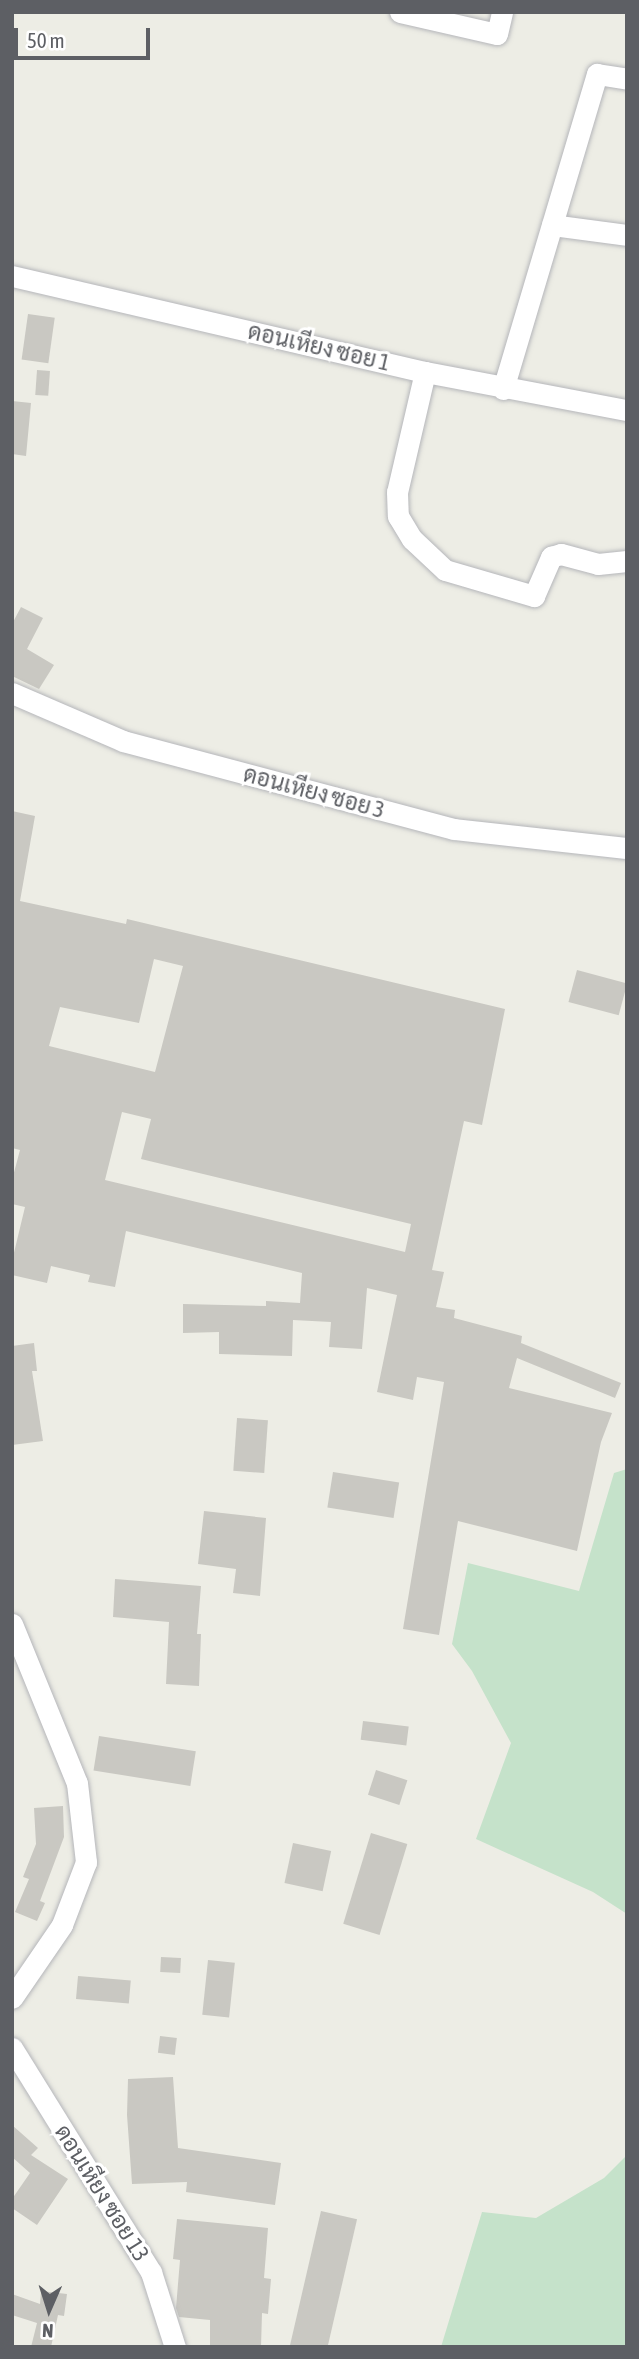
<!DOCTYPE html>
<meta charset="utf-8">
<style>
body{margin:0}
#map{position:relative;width:639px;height:2359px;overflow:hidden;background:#edede5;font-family:"Asap Condensed",Sarabun,sans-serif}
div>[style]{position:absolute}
.green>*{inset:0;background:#c5e2ca}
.building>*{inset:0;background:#c9c8c2;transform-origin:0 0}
.roads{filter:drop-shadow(0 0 2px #b5b6ba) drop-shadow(0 0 2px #b5b6ba)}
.street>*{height:21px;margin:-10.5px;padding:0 10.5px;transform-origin:10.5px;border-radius:10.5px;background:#fff}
span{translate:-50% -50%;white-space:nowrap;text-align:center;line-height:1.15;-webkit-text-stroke:6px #fff;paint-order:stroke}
.street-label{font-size:23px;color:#5d5f64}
.frame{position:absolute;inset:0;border:14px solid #5d5f64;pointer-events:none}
.north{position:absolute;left:14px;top:2275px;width:70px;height:70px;-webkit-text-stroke:5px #fff;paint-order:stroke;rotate:183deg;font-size:19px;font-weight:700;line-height:28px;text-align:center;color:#5d5f64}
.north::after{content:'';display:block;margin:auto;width:24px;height:32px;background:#5d5f64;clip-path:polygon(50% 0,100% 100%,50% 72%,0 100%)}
.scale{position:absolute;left:14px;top:28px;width:136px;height:32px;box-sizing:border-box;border:4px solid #5d5f64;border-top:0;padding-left:9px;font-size:21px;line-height:24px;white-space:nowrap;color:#5d5f64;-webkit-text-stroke:5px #fff;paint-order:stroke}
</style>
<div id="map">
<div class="green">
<div style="clip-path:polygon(627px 1469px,627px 1914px,593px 1892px,476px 1839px,511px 1743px,472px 1671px,452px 1644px,468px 1563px,579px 1591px,614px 1473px)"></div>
<div style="clip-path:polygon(627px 2155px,627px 2347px,441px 2347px,482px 2212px,536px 2218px,604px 2178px)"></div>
</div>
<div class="building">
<div style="left:28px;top:314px;width:27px;height:46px;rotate:8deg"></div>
<div style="left:37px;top:370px;width:13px;height:25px;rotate:4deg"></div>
<div style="clip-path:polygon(12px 401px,31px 403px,26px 456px,12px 454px)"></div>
<div style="clip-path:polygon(21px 607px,43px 618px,27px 649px,54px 665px,39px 689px,12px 676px,12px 624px)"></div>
<div style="clip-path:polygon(evenodd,12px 811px,35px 816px,20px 901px,126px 924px,127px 919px,505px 1009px,482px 1125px,464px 1121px,432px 1270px,444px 1272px,436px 1307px,455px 1310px,454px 1318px,522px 1336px,521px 1343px,621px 1383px,615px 1398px,517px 1358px,509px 1388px,612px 1413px,601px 1442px,577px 1551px,458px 1521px,439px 1635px,403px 1629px,444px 1382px,417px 1377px,413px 1400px,377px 1392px,397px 1295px,367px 1288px,362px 1349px,329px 1347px,331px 1322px,293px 1320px,292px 1356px,219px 1354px,219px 1332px,183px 1333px,183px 1304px,266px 1306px,266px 1301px,300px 1303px,302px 1273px,126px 1231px,115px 1287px,88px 1282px,90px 1275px,51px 1266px,47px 1283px,12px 1275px,12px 1261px,25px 1207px,12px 1204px,12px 1180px,20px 1150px,12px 1148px,12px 811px,154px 959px,183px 966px,155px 1072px,49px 1046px,60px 1007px,139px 1023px,154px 959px,12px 811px,122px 1112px,151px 1119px,141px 1159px,411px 1224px,405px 1252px,105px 1180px,122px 1112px)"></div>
<div style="left:577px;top:970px;width:52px;height:33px;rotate:15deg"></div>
<div style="clip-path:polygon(34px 1343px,37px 1371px,32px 1371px,43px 1441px,12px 1445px,12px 1346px)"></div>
<div style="left:237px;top:1418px;width:31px;height:53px;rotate:4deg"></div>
<div style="left:333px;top:1472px;width:67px;height:36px;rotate:9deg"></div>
<div style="clip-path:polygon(204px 1511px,266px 1518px,260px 1596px,233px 1593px,236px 1569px,198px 1564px)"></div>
<div style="clip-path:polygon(115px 1579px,201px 1586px,197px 1634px,201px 1634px,199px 1686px,166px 1684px,169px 1622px,113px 1617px)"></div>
<div style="left:363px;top:1721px;width:46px;height:19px;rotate:7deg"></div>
<div style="left:99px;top:1736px;width:98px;height:35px;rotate:9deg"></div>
<div style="left:376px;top:1770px;width:33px;height:26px;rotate:18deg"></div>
<div style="clip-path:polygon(63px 1806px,64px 1837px,40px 1901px,45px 1903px,37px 1921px,15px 1912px,29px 1879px,23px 1877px,36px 1844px,34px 1808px)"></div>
<div style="left:371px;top:1833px;width:38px;height:95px;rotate:17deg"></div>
<div style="left:293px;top:1843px;width:39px;height:41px;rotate:12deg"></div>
<div style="left:161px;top:1957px;width:20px;height:15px;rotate:3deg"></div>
<div style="left:208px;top:1960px;width:27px;height:55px;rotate:6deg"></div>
<div style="left:78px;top:1976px;width:53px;height:23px;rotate:5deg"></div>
<div style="left:160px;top:2036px;width:17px;height:17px;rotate:7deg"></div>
<div style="clip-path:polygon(173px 2077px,178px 2148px,281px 2163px,275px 2205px,186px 2192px,187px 2182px,132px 2184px,127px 2115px,128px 2079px)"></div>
<div style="clip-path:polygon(12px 2125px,38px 2148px,31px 2155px,68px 2179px,37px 2225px,12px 2208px,12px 2199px,30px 2173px,12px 2157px)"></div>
<div style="left:321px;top:2211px;width:37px;height:140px;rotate:13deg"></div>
<div style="clip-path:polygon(177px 2219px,268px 2228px,264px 2278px,271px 2279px,268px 2314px,262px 2313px,261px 2347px,210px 2347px,210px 2320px,179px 2317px,176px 2308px,180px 2260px,173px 2259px)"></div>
<div style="clip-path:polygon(41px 2291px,67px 2294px,64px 2316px,58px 2315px,51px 2347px,31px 2347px,37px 2323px,12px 2315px,12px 2294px,40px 2304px)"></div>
</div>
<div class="roads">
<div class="street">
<div style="left:400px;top:12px;width:99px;rotate:12.8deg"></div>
<div style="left:497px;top:34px;width:23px;rotate:-77deg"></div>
<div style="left:552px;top:225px;width:76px;rotate:7.6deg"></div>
<div style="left:12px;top:276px;width:424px;rotate:13.1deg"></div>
<div style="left:425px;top:372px;width:206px;rotate:10.7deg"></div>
<div style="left:425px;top:372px;width:123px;rotate:103.1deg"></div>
<div style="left:397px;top:492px;width:24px;rotate:88deg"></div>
<div style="left:398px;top:516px;width:27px;rotate:59deg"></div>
<div style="left:412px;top:539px;width:45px;rotate:43.2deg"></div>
<div style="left:445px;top:570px;width:93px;rotate:16.3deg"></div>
<div style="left:534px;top:596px;width:43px;rotate:-66.4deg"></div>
<div style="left:551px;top:557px;width:10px;rotate:-17deg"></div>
<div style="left:561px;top:554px;width:38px;rotate:15deg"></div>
<div style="left:598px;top:564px;width:29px;rotate:-6deg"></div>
<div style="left:503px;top:389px;width:329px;rotate:-73.4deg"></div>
<div style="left:597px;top:74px;width:30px;rotate:9deg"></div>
<div style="left:12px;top:693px;width:121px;rotate:23.4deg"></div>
<div style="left:123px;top:741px;width:342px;rotate:14.9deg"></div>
<div style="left:454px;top:829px;width:174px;rotate:6.3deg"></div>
<div style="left:12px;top:1624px;width:172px;rotate:67.8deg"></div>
<div style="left:77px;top:1783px;width:80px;rotate:83.5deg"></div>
<div style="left:86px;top:1862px;width:67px;rotate:110.9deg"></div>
<div style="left:62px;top:1925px;width:88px;rotate:124.4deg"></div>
<div style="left:12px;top:2048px;width:264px;rotate:58.2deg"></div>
<div style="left:151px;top:2272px;width:79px;rotate:72.3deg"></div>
</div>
</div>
<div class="street-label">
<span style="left:319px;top:347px;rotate:13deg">ดอนเหียง ซอย 1</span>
<span style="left:314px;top:792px;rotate:15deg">ดอนเหียง ซอย 3</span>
<span style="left:102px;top:2193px;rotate:58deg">ดอนเหียง ซอย 13</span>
</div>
<div class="frame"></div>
<div class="north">N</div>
<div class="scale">50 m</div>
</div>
